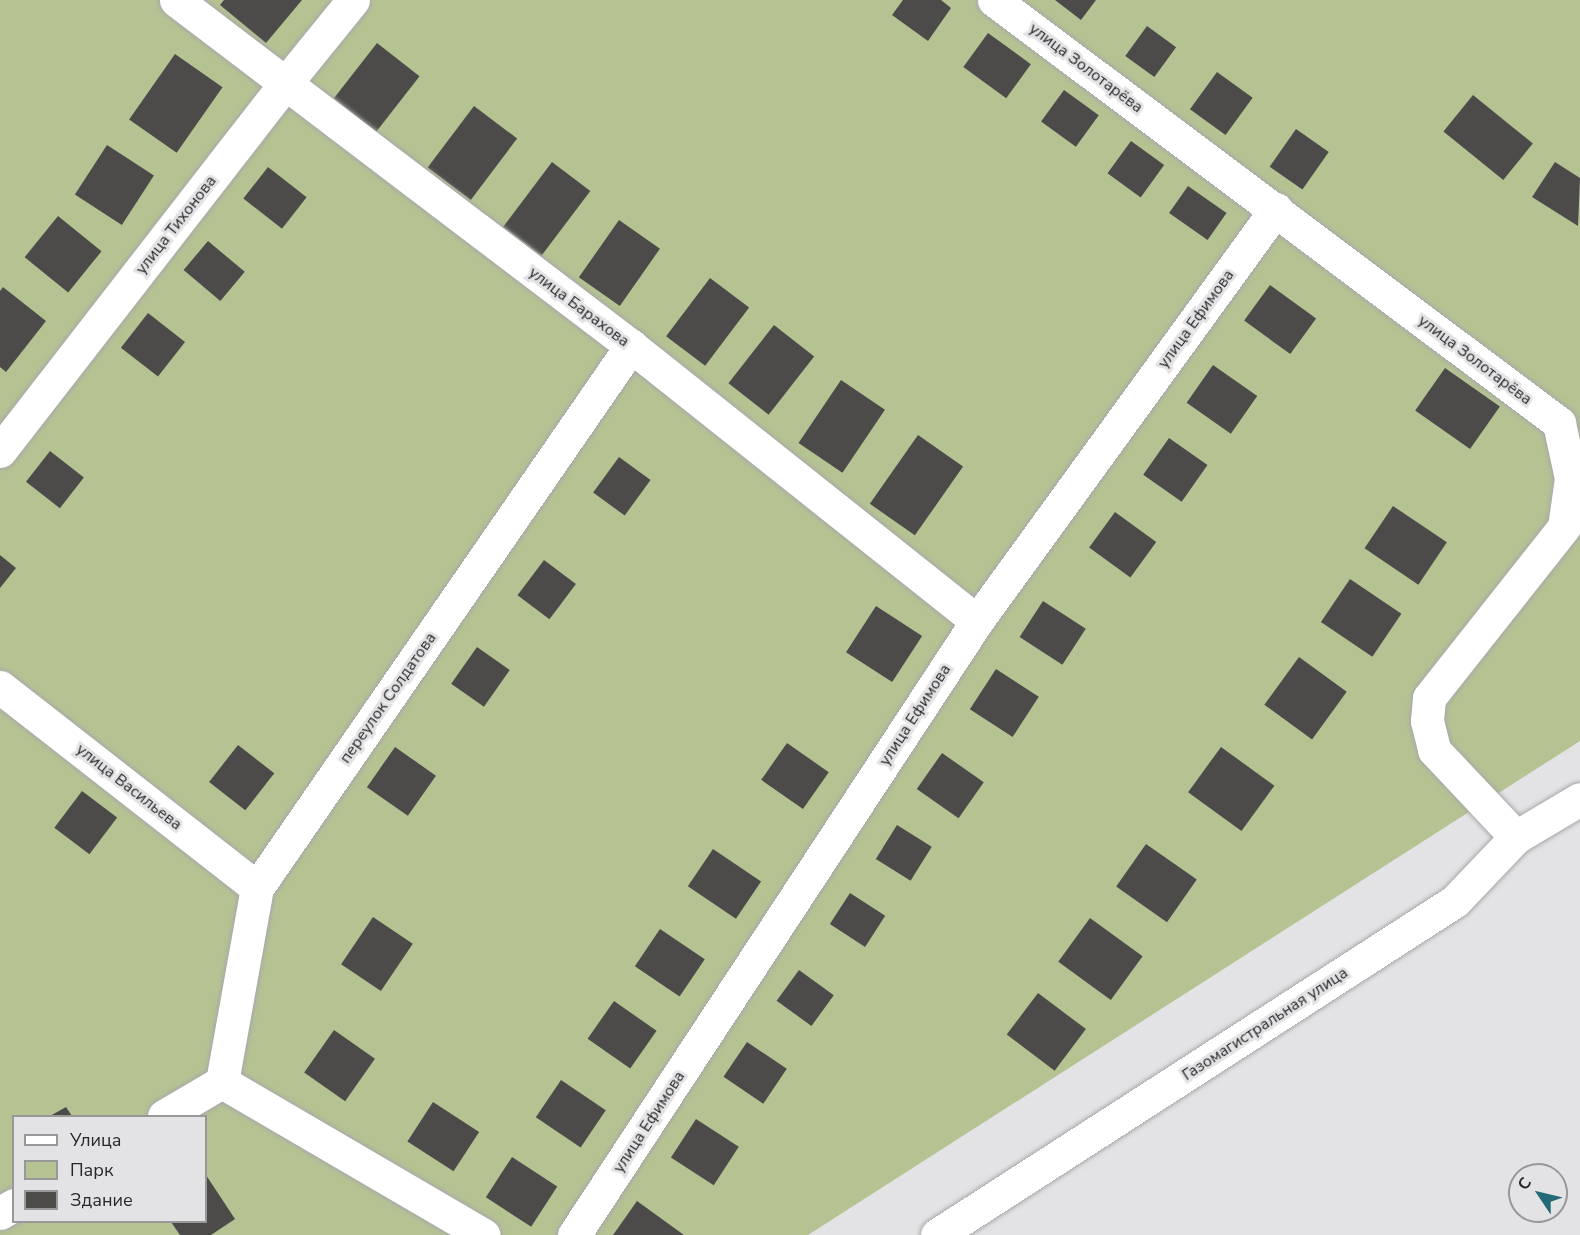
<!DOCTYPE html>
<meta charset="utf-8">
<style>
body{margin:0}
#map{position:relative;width:1580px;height:1235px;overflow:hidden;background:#e3e3e5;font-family:"Nunito Sans",sans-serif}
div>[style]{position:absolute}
.green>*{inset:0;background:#b5c393}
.building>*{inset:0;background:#4d4b4a;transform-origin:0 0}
.roads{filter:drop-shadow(0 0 2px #a7a7a9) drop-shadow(0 0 2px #a7a7a9)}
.minor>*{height:33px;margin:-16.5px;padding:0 16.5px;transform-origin:16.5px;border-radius:16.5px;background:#fff}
span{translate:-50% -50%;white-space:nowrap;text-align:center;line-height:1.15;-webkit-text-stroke:6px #e3e3e5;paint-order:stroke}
.street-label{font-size:16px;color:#272728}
.legend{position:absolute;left:12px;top:1115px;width:195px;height:108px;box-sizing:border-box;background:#e3e3e5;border:2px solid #989899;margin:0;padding:8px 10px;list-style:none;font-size:18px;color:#272728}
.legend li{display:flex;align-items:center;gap:12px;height:30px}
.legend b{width:30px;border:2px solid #989899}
.north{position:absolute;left:1508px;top:1163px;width:60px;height:60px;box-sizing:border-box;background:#e3e3e5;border:2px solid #989899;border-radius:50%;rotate:305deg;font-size:16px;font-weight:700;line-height:24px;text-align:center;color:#272728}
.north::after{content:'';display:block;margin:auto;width:21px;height:27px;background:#226a77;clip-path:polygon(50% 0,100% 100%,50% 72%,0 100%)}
</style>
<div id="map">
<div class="green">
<div style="clip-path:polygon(evenodd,0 0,1580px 0,1580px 741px,808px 1235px,0 1235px,0 0,14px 1116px,206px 1116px,206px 1222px,14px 1222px,14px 1116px)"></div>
</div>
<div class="building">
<div style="clip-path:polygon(224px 0,302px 0,266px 43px,220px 5px)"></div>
<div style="clip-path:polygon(903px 0,941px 0,951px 8px,928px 41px,892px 15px)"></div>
<div style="clip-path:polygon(1055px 0,1096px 0,1081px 20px)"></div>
<div style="left:1147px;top:26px;width:36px;height:37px;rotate:36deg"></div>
<div style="left:988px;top:33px;width:53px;height:42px;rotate:36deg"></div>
<div style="left:377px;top:43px;width:54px;height:70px;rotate:38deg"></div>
<div style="left:175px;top:54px;width:58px;height:80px;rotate:35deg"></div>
<div style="left:1217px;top:72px;width:44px;height:46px;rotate:36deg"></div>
<div style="left:1064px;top:90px;width:43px;height:39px;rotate:36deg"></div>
<div style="left:1473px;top:95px;width:77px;height:47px;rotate:39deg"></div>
<div style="left:474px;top:106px;width:54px;height:77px;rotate:37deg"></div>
<div style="left:1296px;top:129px;width:40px;height:46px;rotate:35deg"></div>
<div style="left:1131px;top:141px;width:41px;height:40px;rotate:36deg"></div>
<div style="left:107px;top:145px;width:56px;height:59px;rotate:33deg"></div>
<div style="left:552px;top:162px;width:48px;height:81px;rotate:37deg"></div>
<div style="clip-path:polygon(1555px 162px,1580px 178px,1578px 226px,1532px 197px)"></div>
<div style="left:268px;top:167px;width:49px;height:40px;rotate:38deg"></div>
<div style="left:1188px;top:186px;width:47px;height:33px;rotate:35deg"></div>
<div style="left:58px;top:216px;width:56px;height:53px;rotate:39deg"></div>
<div style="left:619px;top:220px;width:50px;height:70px;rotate:35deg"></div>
<div style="left:208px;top:241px;width:48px;height:38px;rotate:40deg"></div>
<div style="left:710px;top:278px;width:49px;height:73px;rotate:37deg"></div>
<div style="left:1270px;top:285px;width:57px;height:44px;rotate:36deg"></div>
<div style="clip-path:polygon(3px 287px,46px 321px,6px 372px,0 367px,0 291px)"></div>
<div style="left:148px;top:313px;width:47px;height:44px;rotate:38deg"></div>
<div style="left:774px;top:325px;width:51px;height:74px;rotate:38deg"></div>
<div style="left:1213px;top:365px;width:54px;height:46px;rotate:35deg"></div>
<div style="left:1445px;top:368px;width:67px;height:52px;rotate:35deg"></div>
<div style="left:841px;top:380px;width:53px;height:76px;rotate:34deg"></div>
<div style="left:918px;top:435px;width:55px;height:84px;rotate:35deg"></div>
<div style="left:1169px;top:438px;width:47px;height:45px;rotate:35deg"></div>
<div style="left:50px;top:451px;width:43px;height:39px;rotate:38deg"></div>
<div style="left:619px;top:457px;width:39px;height:44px;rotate:36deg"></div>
<div style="left:1393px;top:506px;width:65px;height:51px;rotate:34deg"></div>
<div style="left:1115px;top:512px;width:51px;height:44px;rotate:36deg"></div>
<div style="clip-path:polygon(0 555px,16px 568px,0 588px)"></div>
<div style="left:544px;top:560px;width:40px;height:44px;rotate:37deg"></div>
<div style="left:1350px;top:579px;width:62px;height:52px;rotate:34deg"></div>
<div style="left:1043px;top:601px;width:51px;height:43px;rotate:33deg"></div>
<div style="left:876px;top:606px;width:55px;height:55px;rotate:33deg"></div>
<div style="left:477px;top:647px;width:40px;height:45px;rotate:35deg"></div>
<div style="left:1299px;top:657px;width:59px;height:59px;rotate:36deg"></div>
<div style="left:996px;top:669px;width:51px;height:48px;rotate:33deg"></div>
<div style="left:787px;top:743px;width:51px;height:45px;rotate:35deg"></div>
<div style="left:238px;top:745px;width:46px;height:47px;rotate:38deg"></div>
<div style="left:395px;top:747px;width:50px;height:49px;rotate:35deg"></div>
<div style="left:1221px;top:747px;width:66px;height:56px;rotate:36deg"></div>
<div style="left:942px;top:753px;width:51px;height:44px;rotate:35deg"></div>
<div style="left:82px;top:791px;width:44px;height:46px;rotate:37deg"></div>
<div style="left:897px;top:825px;width:41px;height:40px;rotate:32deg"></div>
<div style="left:1146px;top:844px;width:62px;height:52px;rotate:35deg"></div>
<div style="left:713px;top:849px;width:58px;height:45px;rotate:34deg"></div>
<div style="left:850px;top:893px;width:42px;height:37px;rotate:33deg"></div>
<div style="left:373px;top:917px;width:48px;height:57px;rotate:34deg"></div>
<div style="left:1090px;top:918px;width:65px;height:54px;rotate:36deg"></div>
<div style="left:660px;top:929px;width:54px;height:45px;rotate:34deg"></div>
<div style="left:799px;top:970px;width:43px;height:38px;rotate:36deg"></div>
<div style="left:1038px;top:993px;width:60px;height:52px;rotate:37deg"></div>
<div style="left:614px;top:1001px;width:52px;height:46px;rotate:35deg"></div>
<div style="left:334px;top:1030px;width:50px;height:52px;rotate:35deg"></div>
<div style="left:747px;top:1042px;width:48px;height:42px;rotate:34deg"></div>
<div style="left:561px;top:1080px;width:54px;height:45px;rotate:34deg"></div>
<div style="left:433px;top:1102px;width:55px;height:47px;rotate:33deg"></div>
<div style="clip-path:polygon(66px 1107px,72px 1116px,50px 1116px)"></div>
<div style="left:696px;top:1119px;width:51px;height:46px;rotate:33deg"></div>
<div style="left:512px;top:1157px;width:54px;height:48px;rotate:33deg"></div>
<div style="clip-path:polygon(206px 1175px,235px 1219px,211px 1235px,180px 1235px,171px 1222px,206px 1222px)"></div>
<div style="clip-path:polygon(637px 1201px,684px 1235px,613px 1235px)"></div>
</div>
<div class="roads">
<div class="minor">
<div style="left:176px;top:0;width:572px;rotate:37.25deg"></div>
<div style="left:631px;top:346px;width:442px;rotate:38.5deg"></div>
<div style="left:994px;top:0;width:706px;rotate:36.82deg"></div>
<div style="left:1559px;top:423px;width:56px;rotate:77.7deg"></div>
<div style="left:1571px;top:478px;width:49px;rotate:98.1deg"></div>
<div style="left:1564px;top:527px;width:218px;rotate:128.3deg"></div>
<div style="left:1429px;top:698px;width:23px;rotate:95deg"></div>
<div style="left:1427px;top:721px;width:30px;rotate:76deg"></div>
<div style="left:1434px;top:750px;width:120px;rotate:46.7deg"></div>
<div style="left:0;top:451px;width:465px;rotate:-52.2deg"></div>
<div style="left:285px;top:84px;width:108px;rotate:-51deg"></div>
<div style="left:0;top:687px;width:326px;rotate:38deg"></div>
<div style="left:222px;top:1082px;width:303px;rotate:30.3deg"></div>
<div style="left:164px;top:1116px;width:67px;rotate:-30.4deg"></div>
<div style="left:222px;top:1082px;width:197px;rotate:-79.8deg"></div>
<div style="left:257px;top:888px;width:659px;rotate:-55.39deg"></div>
<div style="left:0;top:1213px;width:16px;rotate:-30deg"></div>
<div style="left:574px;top:1235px;width:734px;rotate:-56.72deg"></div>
<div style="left:977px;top:621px;width:509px;rotate:-54.03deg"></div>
<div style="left:937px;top:1235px;width:616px;rotate:-32.81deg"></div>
<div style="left:1455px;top:901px;width:88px;rotate:-46.4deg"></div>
<div style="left:1516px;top:837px;width:74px;rotate:-30.7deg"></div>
</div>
</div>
<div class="street-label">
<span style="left:1086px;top:68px;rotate:37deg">улица Золотарёва</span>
<span style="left:176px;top:225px;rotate:-52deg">улица Тихонова</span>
<span style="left:579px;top:307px;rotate:37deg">улица Барахова</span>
<span style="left:1196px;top:319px;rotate:-54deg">улица Ефимова</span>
<span style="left:1475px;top:360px;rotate:37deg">улица Золотарёва</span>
<span style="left:388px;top:698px;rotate:-55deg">переулок Солдатова</span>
<span style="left:915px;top:715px;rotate:-57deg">улица Ефимова</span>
<span style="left:129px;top:787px;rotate:38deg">улица Васильева</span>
<span style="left:1265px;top:1024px;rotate:-33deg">Газомагистральная улица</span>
<span style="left:649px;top:1122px;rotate:-57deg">улица Ефимова</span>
</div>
<ul class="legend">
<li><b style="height:8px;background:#fff"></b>Улица</li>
<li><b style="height:16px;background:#b5c393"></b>Парк</li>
<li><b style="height:16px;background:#4d4b4a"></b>Здание</li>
</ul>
<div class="north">С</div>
</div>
